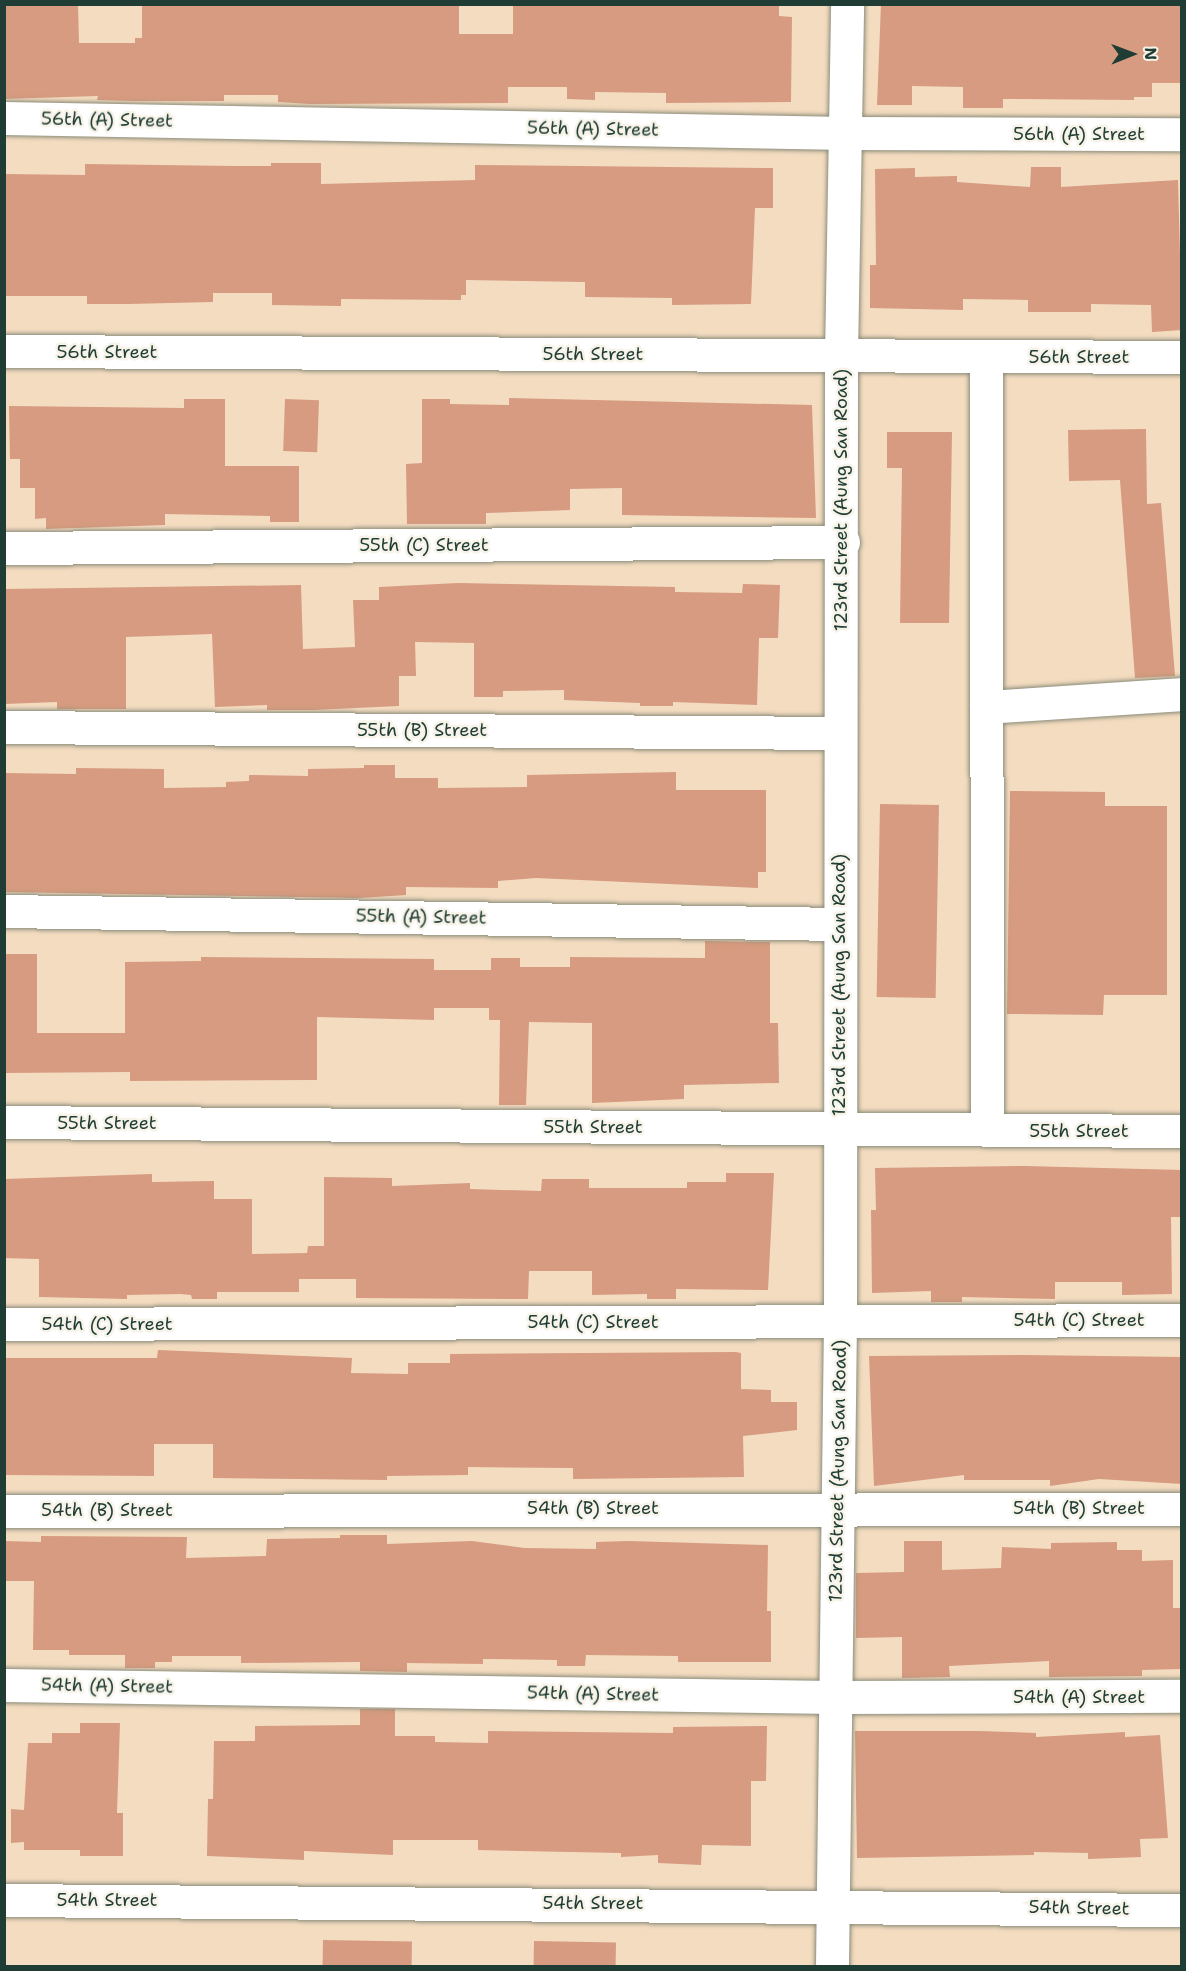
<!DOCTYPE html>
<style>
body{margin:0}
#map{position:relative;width:1186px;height:1971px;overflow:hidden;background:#f4dcc0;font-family:"Shantell Sans",sans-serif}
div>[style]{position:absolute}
.building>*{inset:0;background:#d69b80;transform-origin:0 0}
.roads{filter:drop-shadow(0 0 2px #8a8c7a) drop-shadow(0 0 2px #8a8c7a)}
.minor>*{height:33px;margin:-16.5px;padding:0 16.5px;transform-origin:16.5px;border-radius:16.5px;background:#fff}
span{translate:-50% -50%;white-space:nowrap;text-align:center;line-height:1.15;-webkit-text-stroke:5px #f7f3e8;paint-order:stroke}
.street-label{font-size:18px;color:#1f3d34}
.frame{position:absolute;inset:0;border:6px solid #1f3d34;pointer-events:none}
.north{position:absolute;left:1102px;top:24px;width:60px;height:60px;-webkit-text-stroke:4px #f7f3e8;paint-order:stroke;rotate:89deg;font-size:16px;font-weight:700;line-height:24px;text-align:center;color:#1f3d34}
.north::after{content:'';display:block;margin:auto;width:21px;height:27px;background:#1f3d34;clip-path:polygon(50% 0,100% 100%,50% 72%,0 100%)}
</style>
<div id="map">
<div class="building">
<div style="clip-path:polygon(4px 4px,78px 4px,79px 43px,135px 43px,135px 38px,142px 38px,142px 4px,459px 4px,459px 34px,513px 34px,513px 6px,779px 4px,779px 16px,792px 17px,791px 102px,666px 103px,666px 93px,595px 92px,595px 100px,567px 99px,567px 87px,508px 87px,508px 103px,310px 104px,278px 102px,278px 95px,224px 95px,224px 101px,134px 101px,97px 100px,98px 96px,4px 99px)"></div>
<div style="clip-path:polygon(881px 4px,1182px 4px,1182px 83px,1152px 83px,1152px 97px,1134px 97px,1134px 100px,1003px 99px,1003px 108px,963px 108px,963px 87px,912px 86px,912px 105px,877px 105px)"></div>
<div style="clip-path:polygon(271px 163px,321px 163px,321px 184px,475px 180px,475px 165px,773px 168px,773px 208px,755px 208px,751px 304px,672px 305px,672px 298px,585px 297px,585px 282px,466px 280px,466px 295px,461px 295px,461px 300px,341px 299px,341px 306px,272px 305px,272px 293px,213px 293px,213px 302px,128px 304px,87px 304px,87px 296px,4px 296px,4px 174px,85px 175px,85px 164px,235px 166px,271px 166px)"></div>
<div style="clip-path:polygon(1031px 167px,1061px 167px,1061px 187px,1178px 180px,1182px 330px,1152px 332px,1151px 305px,1091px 304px,1091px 312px,1028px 312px,1028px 300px,963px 299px,963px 310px,870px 308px,870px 265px,876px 265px,875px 169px,915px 168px,915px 177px,957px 176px,957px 182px,1030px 187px)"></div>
<div style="clip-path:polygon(509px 398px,812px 405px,816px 518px,622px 515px,622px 488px,570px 489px,570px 510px,486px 513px,486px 524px,407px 524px,406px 464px,422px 463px,422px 399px,450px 399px,450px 404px,509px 405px)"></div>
<div style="clip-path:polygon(184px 399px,225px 399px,225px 466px,299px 466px,299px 522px,270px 522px,270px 516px,165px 514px,165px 525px,46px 529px,46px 518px,35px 519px,35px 488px,20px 488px,20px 459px,10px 459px,9px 406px,184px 408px)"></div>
<div style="left:285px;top:399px;width:34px;height:52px;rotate:2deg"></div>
<div style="clip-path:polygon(1146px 429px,1147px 504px,1161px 503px,1175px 676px,1135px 678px,1120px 480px,1069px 481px,1068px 430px)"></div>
<div style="clip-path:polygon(887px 432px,952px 432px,949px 623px,900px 623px,902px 468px,887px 468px)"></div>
<div style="clip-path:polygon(458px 583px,675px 587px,675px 592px,742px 593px,743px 584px,780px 585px,778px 638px,759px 638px,757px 705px,673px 702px,673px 706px,640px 706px,640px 703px,564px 700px,564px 690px,503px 691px,503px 697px,474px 697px,474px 643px,415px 642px,416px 676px,399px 676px,399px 706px,313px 710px,267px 710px,267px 705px,215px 707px,212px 634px,126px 637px,126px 709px,57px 709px,57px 702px,4px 704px,4px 589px,301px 585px,303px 649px,355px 647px,353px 600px,379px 600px,379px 587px)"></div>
<div style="clip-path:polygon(364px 765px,395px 765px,395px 778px,438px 778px,438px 788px,527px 787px,527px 775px,676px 772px,676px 790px,766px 790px,766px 872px,758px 872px,758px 888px,536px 878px,498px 881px,498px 888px,406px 887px,406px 895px,360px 898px,4px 892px,4px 773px,76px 774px,76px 768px,164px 769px,164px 788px,226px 787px,226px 782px,249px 781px,249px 775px,308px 776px,308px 769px,364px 768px)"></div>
<div style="clip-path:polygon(1010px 791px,1105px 792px,1105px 806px,1167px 806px,1167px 995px,1104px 995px,1103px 1015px,1007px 1014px)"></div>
<div style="left:880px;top:804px;width:59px;height:193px;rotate:1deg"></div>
<div style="clip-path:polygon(705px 941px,770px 942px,770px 1023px,778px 1023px,779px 1083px,684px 1085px,684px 1099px,592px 1103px,592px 1023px,529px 1022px,526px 1105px,499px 1105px,500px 1020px,489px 1020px,489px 1008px,434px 1008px,434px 1020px,317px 1017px,317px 1080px,130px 1081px,130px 1072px,4px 1073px,4px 954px,37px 954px,37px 1033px,125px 1033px,125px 962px,201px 961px,201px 957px,434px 959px,434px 970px,491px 970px,491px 958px,520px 958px,520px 967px,570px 967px,570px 957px,705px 958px)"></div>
<div style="clip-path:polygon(1025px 1166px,1182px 1170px,1182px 1217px,1171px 1217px,1172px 1294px,1122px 1295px,1122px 1282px,1055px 1282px,1055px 1299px,962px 1297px,962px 1302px,931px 1302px,931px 1291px,872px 1293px,871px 1210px,876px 1210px,875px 1168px)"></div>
<div style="clip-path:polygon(726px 1173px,774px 1173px,768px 1290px,676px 1289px,676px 1299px,647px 1299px,647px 1294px,592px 1295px,592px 1271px,529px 1271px,528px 1299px,356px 1298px,356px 1279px,299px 1279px,299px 1292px,217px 1292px,217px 1299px,192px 1299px,191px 1295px,180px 1294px,127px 1295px,127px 1299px,39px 1297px,39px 1259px,4px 1258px,4px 1179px,152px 1174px,152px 1182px,214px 1181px,214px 1199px,252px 1199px,252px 1254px,307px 1253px,308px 1246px,324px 1246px,324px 1177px,392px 1178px,392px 1186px,470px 1183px,470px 1189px,541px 1191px,542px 1179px,589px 1179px,589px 1188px,687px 1188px,687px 1182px,726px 1182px)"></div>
<div style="clip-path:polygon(158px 1350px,352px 1358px,351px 1373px,408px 1374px,408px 1363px,450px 1363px,450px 1354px,736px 1352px,741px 1353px,741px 1389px,771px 1390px,771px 1402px,797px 1402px,797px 1430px,743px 1436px,744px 1477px,573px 1479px,573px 1468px,468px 1467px,468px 1475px,387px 1476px,387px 1480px,213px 1478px,213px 1444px,154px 1444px,154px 1476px,4px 1475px,4px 1358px,157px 1358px)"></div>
<div style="clip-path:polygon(1024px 1355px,1182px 1357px,1182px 1484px,1099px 1479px,1050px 1486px,1050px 1480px,964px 1480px,964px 1475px,874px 1486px,869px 1356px)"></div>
<div style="clip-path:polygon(340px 1535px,387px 1535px,387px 1544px,472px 1541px,524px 1548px,596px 1549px,596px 1542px,628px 1541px,768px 1545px,767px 1611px,771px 1611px,771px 1662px,678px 1662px,678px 1656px,586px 1655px,585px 1666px,557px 1666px,557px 1660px,483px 1659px,483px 1664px,407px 1663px,407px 1672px,360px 1671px,360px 1662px,241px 1663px,241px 1656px,172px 1656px,172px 1662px,155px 1662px,155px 1668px,125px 1668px,125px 1655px,69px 1655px,69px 1650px,33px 1650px,34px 1581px,4px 1581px,4px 1541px,41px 1542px,41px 1536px,187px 1537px,186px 1558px,266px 1556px,267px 1539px,340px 1538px)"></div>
<div style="clip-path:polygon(904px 1541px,942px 1541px,942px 1570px,1001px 1568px,1002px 1547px,1051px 1549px,1051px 1543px,1117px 1542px,1117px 1550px,1142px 1550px,1142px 1561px,1173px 1560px,1173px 1608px,1182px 1608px,1182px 1669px,1142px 1670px,1142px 1676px,1049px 1677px,1049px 1661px,949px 1666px,950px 1677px,902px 1678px,902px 1637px,856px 1638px,856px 1573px,904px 1572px)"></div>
<div style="clip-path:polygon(360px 1709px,395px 1709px,395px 1736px,435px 1736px,435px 1742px,488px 1743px,488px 1731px,673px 1733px,673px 1727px,767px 1726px,766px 1781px,751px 1781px,751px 1846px,702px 1845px,701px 1865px,658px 1863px,658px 1855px,621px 1857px,621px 1853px,478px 1850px,478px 1840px,393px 1840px,393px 1855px,304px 1851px,304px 1860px,207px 1856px,208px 1799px,213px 1799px,214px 1741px,255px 1741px,255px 1726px,360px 1725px)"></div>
<div style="clip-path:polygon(80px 1723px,120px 1723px,117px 1813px,123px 1813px,123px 1856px,80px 1856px,80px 1850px,24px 1850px,24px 1842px,11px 1843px,11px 1809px,24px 1810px,28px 1743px,52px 1743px,52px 1733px,80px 1733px)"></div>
<div style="clip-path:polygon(855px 1731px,979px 1731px,1036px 1733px,1036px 1737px,1125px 1732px,1125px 1737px,1160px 1735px,1168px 1838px,1140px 1839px,1141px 1857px,1088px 1859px,1088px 1853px,1034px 1852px,1034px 1855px,857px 1858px)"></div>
<div style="left:323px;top:1940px;width:89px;height:26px;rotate:1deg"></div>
<div style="left:534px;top:1941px;width:82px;height:25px;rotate:1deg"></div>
</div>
<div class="roads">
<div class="minor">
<div style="left:4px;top:118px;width:843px;rotate:1.02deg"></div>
<div style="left:847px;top:133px;width:335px;rotate:0.2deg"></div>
<div style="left:4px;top:351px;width:1178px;rotate:0.29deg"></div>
<div style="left:986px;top:357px;width:773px;rotate:89.93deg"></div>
<div style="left:4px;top:548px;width:839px;rotate:-0.41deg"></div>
<div style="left:986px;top:707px;width:196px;rotate:-3.8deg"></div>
<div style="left:4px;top:727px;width:836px;rotate:0.41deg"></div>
<div style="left:4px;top:911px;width:833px;rotate:0.89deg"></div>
<div style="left:4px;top:1122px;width:1178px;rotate:0.44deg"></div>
<div style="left:4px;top:1324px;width:1178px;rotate:-0.19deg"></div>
<div style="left:4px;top:1511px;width:1178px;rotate:-0.1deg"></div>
<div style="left:4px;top:1685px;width:831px;rotate:0.83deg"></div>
<div style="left:835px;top:1697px;width:347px;rotate:-0.2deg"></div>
<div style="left:4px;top:1900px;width:1178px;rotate:0.49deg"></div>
<div style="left:832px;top:1966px;width:645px;rotate:-89.29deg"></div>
<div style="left:840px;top:1321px;width:965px;rotate:-89.94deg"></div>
<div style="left:841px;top:356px;width:352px;rotate:-89deg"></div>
</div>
</div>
<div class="street-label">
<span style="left:107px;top:120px;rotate:1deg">56th (A) Street</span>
<span style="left:593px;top:129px;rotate:1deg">56th (A) Street</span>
<span style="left:1079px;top:134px">56th (A) Street</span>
<span style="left:107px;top:352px">56th Street</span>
<span style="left:593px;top:354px">56th Street</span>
<span style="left:1079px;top:357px">56th Street</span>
<span style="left:841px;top:500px;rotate:-90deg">123rd Street (Aung San Road)</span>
<span style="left:424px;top:545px">55th (C) Street</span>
<span style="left:422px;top:730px">55th (B) Street</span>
<span style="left:421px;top:917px;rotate:1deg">55th (A) Street</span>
<span style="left:839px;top:985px;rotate:-90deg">123rd Street (Aung San Road)</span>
<span style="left:107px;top:1123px">55th Street</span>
<span style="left:593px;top:1127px">55th Street</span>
<span style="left:1079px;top:1131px">55th Street</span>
<span style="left:1079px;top:1320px">54th (C) Street</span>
<span style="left:593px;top:1322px">54th (C) Street</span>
<span style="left:107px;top:1324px">54th (C) Street</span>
<span style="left:838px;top:1471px;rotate:-89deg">123rd Street (Aung San Road)</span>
<span style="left:593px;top:1508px">54th (B) Street</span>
<span style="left:1079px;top:1508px">54th (B) Street</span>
<span style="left:107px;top:1510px">54th (B) Street</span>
<span style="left:107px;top:1686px;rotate:1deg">54th (A) Street</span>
<span style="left:593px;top:1694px;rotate:1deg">54th (A) Street</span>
<span style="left:1079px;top:1697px">54th (A) Street</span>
<span style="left:107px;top:1900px">54th Street</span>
<span style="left:593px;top:1903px">54th Street</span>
<span style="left:1079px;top:1908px;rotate:1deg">54th Street</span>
</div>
<div class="frame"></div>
<div class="north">N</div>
</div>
